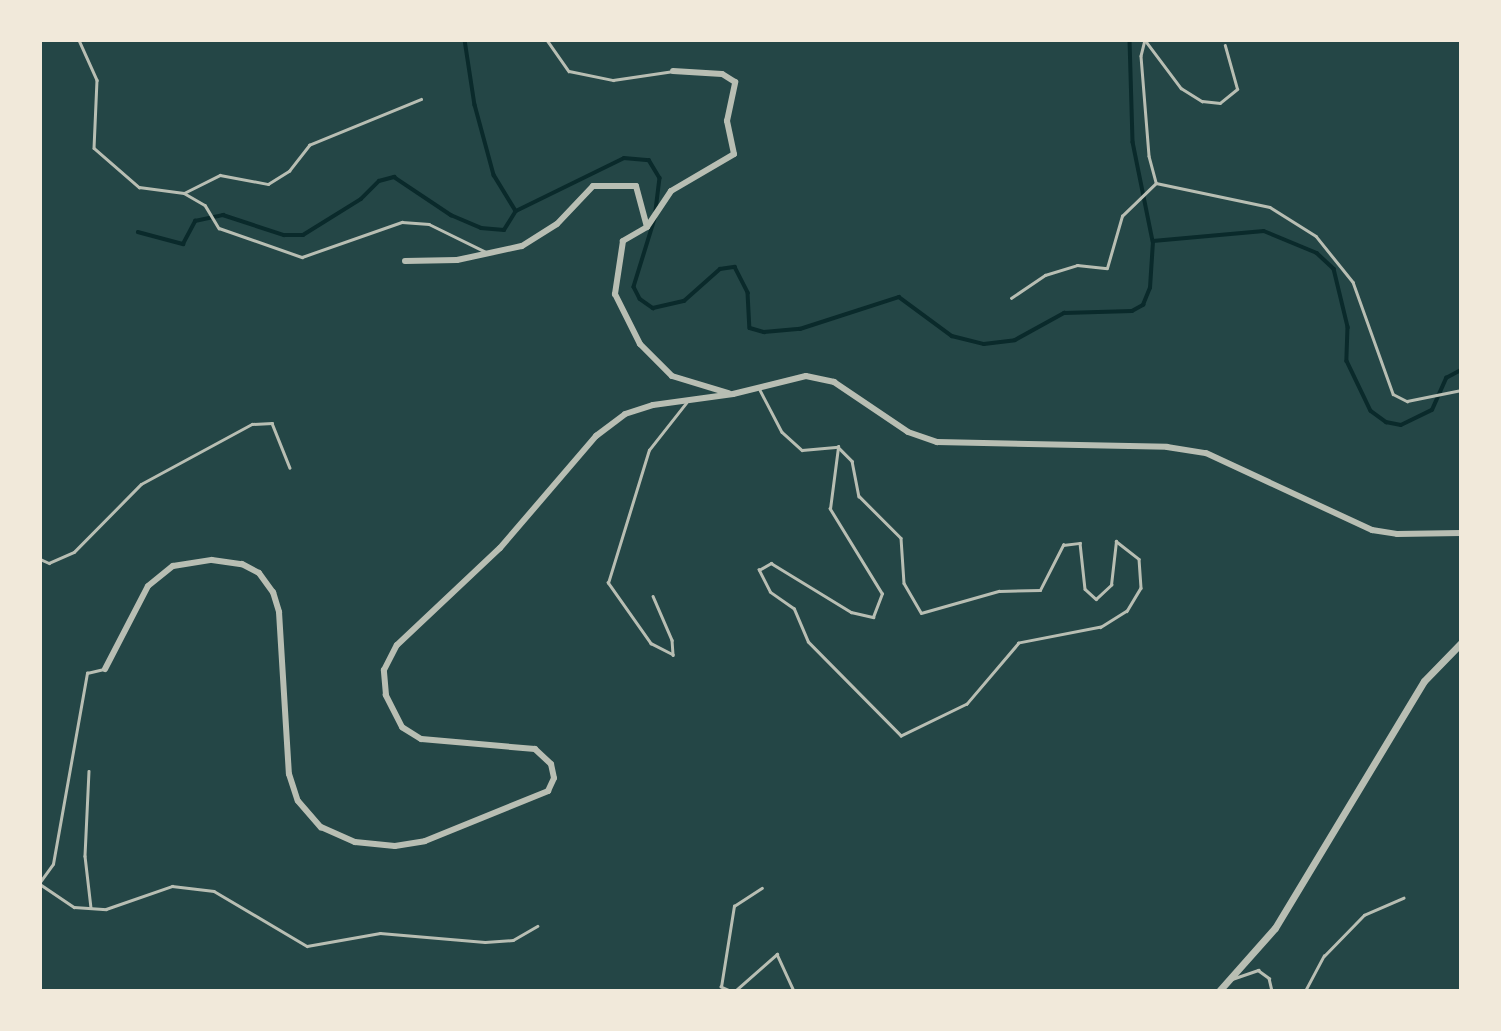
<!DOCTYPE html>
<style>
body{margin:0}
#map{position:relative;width:1501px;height:1031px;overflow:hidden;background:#0f3d3e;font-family:Poppins,sans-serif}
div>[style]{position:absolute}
.green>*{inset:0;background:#244646;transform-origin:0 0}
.stream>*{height:3.5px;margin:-1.75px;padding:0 1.75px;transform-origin:1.75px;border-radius:1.75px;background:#0a2a2b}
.service>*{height:2.5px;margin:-1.25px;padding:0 1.25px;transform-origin:1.25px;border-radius:1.25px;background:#b8beb3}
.minor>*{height:6px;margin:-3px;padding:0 3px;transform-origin:3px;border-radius:3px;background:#b8beb3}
.tertiary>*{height:7px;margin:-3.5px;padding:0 3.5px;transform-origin:3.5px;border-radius:3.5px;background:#b8beb3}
span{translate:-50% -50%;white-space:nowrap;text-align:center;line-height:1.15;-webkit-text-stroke:7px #f1e9da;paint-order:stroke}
.frame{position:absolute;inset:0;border:42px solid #f1e9da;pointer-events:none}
</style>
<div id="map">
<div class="green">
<div style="left:40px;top:40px;width:1421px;height:951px"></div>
</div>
<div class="stream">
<div style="left:465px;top:40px;width:66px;rotate:81.3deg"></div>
<div style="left:475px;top:105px;width:73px;rotate:74.8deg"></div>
<div style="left:494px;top:175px;width:42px;rotate:58.6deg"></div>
<div style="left:516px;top:211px;width:120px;rotate:-26.1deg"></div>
<div style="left:624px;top:158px;width:25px;rotate:5deg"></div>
<div style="left:649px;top:160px;width:21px;rotate:59deg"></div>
<div style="left:660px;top:178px;width:33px;rotate:97deg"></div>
<div style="left:1130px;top:40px;width:102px;rotate:88.3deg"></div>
<div style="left:1133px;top:142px;width:101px;rotate:78.6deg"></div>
<div style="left:655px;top:219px;width:71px;rotate:107.2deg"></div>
<div style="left:634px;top:287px;width:13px;rotate:63deg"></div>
<div style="left:640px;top:299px;width:16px;rotate:35deg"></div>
<div style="left:653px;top:308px;width:32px;rotate:-13deg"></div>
<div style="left:684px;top:301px;width:48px;rotate:-41.6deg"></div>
<div style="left:720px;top:269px;width:15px;rotate:-8deg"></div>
<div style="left:735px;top:267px;width:29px;rotate:63deg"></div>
<div style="left:748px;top:293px;width:35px;rotate:87deg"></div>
<div style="left:750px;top:328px;width:15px;rotate:16deg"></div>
<div style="left:764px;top:332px;width:36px;rotate:-5deg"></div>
<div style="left:800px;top:329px;width:104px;rotate:-17.9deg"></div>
<div style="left:899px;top:297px;width:66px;rotate:36.3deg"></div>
<div style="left:952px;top:336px;width:33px;rotate:14deg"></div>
<div style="left:984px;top:344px;width:31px;rotate:-7deg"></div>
<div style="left:1015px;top:340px;width:56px;rotate:-28.9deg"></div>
<div style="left:1064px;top:313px;width:68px;rotate:-1.7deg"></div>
<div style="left:1132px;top:311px;width:13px;rotate:-29deg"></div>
<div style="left:1143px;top:305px;width:18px;rotate:-68deg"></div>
<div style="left:1150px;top:288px;width:47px;rotate:-86.3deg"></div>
<div style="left:1153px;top:241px;width:111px;rotate:-5.1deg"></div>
<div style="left:1264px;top:231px;width:57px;rotate:22.5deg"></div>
<div style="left:1317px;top:253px;width:23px;rotate:43deg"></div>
<div style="left:1334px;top:269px;width:60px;rotate:76.4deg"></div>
<div style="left:1348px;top:327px;width:34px;rotate:92deg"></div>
<div style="left:1347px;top:361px;width:55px;rotate:64.4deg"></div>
<div style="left:1371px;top:411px;width:19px;rotate:36deg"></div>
<div style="left:1386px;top:422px;width:15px;rotate:11deg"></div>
<div style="left:1401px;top:425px;width:34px;rotate:-26deg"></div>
<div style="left:1432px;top:410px;width:35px;rotate:-66deg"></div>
<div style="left:1446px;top:378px;width:17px;rotate:-28deg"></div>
<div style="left:138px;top:232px;width:47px;rotate:14.9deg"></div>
<div style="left:183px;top:244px;width:26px;rotate:-62deg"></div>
<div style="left:195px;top:221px;width:29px;rotate:-12deg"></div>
<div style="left:223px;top:215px;width:64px;rotate:18.2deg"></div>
<div style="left:284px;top:235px;width:19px"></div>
<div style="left:303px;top:235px;width:68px;rotate:-31.8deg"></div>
<div style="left:361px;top:199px;width:25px;rotate:-45deg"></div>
<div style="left:379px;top:181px;width:16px;rotate:-15deg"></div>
<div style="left:394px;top:177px;width:69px;rotate:33.7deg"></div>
<div style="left:451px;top:215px;width:33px;rotate:23deg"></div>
<div style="left:481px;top:228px;width:23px;rotate:5deg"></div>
<div style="left:504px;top:230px;width:22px;rotate:-58deg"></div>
</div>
<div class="service">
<div style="left:79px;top:40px;width:44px;rotate:65.8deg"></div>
<div style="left:97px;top:80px;width:68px;rotate:92.5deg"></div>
<div style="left:94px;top:148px;width:60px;rotate:40.9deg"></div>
<div style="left:139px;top:187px;width:45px;rotate:7.6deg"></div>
<div style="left:184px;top:193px;width:24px;rotate:30deg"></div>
<div style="left:205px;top:205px;width:27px;rotate:59deg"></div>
<div style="left:219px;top:228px;width:88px;rotate:19.3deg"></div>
<div style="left:302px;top:257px;width:106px;rotate:-19.3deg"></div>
<div style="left:402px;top:222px;width:27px;rotate:4deg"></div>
<div style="left:429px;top:224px;width:64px;rotate:26.2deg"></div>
<div style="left:547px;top:40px;width:38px;rotate:55deg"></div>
<div style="left:569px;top:71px;width:45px;rotate:11.6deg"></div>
<div style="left:613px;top:80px;width:61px;rotate:-8.5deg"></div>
<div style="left:1145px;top:40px;width:16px;rotate:104deg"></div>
<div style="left:1141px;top:56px;width:100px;rotate:85.4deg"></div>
<div style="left:1149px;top:156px;width:28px;rotate:75deg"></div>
<div style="left:1156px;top:183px;width:116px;rotate:11.9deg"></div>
<div style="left:1270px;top:207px;width:54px;rotate:32.2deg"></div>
<div style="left:1316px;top:236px;width:59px;rotate:51.2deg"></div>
<div style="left:1353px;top:282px;width:119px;rotate:70.3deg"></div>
<div style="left:1393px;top:394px;width:16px;rotate:27deg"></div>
<div style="left:1407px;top:401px;width:55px;rotate:-11.5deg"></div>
<div style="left:1145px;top:40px;width:60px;rotate:53.1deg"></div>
<div style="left:1181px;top:88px;width:25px;rotate:32deg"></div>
<div style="left:1202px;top:101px;width:18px;rotate:6deg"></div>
<div style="left:1220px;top:103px;width:22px;rotate:-39deg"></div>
<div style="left:1237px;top:89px;width:45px;rotate:-105.6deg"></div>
<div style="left:184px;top:193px;width:40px;rotate:-26.6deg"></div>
<div style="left:220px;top:175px;width:49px;rotate:10.6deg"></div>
<div style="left:268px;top:184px;width:25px;rotate:-32deg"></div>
<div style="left:289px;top:171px;width:33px;rotate:-52deg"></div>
<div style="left:309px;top:145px;width:121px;rotate:-22.3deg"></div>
<div style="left:1011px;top:298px;width:41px;rotate:-34.1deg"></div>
<div style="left:1045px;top:275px;width:34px;rotate:-17deg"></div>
<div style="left:1077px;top:265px;width:30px;rotate:6deg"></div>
<div style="left:1107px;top:268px;width:54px;rotate:-73.9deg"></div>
<div style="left:1122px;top:216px;width:47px;rotate:-44.1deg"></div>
<div style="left:760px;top:390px;width:47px;rotate:62.4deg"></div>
<div style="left:782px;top:432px;width:27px;rotate:42deg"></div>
<div style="left:802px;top:450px;width:36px;rotate:-5deg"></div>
<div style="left:838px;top:447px;width:20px;rotate:45deg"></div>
<div style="left:852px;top:461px;width:36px;rotate:79deg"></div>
<div style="left:859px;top:496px;width:59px;rotate:45deg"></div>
<div style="left:901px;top:538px;width:45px;rotate:86.2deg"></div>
<div style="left:904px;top:583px;width:34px;rotate:60deg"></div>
<div style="left:921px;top:613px;width:81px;rotate:-15.8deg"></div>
<div style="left:999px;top:591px;width:41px;rotate:-1.4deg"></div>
<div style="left:1040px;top:590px;width:51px;rotate:-62.9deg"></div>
<div style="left:1063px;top:545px;width:17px;rotate:-7deg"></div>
<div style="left:1080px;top:543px;width:46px;rotate:83.8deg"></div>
<div style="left:1085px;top:589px;width:15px;rotate:42deg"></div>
<div style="left:1096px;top:599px;width:21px;rotate:-43deg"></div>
<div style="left:1111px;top:585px;width:44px;rotate:-83.5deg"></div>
<div style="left:1116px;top:541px;width:29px;rotate:38deg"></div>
<div style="left:1139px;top:559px;width:29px;rotate:86deg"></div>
<div style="left:1141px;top:588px;width:27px;rotate:121deg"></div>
<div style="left:1127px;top:611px;width:31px;rotate:148deg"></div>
<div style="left:1101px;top:627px;width:84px;rotate:169deg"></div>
<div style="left:1019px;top:643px;width:80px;rotate:130.4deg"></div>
<div style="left:967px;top:704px;width:73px;rotate:154.1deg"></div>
<div style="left:901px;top:736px;width:132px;rotate:-134.7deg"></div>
<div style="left:808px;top:642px;width:36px;rotate:-113deg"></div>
<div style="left:794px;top:609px;width:29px;rotate:-145deg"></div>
<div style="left:770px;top:592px;width:25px;rotate:-117deg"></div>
<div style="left:759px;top:570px;width:14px;rotate:-30deg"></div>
<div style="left:771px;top:563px;width:94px;rotate:31.5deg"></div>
<div style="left:851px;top:612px;width:23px;rotate:13deg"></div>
<div style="left:873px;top:617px;width:25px;rotate:-69deg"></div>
<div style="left:882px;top:594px;width:100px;rotate:-121.5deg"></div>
<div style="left:830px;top:509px;width:63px;rotate:-82.6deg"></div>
<div style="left:40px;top:436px;width:42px;rotate:90deg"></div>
<div style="left:40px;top:559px;width:10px;rotate:24deg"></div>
<div style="left:49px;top:563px;width:27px;rotate:-24deg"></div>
<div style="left:74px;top:552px;width:95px;rotate:-45.4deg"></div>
<div style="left:141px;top:484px;width:126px;rotate:-28.4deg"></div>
<div style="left:252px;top:424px;width:20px;rotate:-3deg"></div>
<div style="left:272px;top:423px;width:48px;rotate:68.2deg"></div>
<div style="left:653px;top:596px;width:48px;rotate:66.6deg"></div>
<div style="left:672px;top:640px;width:15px;rotate:86deg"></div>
<div style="left:673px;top:655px;width:25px;rotate:-153deg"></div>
<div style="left:651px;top:644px;width:75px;rotate:-125.2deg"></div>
<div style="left:608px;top:583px;width:139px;rotate:-72.9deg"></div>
<div style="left:649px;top:450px;width:60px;rotate:-51.8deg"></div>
<div style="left:89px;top:771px;width:85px;rotate:92.7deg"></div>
<div style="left:85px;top:856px;width:52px;rotate:83.4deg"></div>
<div style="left:40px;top:882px;width:22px;rotate:-54deg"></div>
<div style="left:53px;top:864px;width:194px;rotate:-79.9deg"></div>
<div style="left:87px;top:673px;width:18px;rotate:-13deg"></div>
<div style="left:40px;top:884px;width:41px;rotate:34.1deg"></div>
<div style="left:74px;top:907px;width:32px;rotate:4deg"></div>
<div style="left:106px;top:909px;width:70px;rotate:-19.2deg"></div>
<div style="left:172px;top:886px;width:42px;rotate:6.8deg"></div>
<div style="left:214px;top:891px;width:108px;rotate:30.6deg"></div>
<div style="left:307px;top:946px;width:74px;rotate:-10.1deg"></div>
<div style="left:380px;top:933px;width:105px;rotate:4.9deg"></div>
<div style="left:485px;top:942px;width:28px;rotate:-4deg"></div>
<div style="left:513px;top:940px;width:28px;rotate:-30deg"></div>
<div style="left:1232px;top:979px;width:28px;rotate:-19deg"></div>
<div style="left:1258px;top:970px;width:14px;rotate:36deg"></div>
<div style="left:1269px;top:978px;width:13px;rotate:77deg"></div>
<div style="left:730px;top:991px;width:10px;rotate:-156deg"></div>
<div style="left:721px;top:987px;width:82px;rotate:-80.9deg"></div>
<div style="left:734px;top:906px;width:33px;rotate:-33deg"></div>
<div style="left:735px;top:991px;width:56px;rotate:-41.4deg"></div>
<div style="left:777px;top:954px;width:41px;rotate:65.3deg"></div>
<div style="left:1305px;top:991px;width:40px;rotate:-62deg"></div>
<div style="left:1324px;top:956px;width:57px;rotate:-45.7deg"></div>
<div style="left:1364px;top:915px;width:43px;rotate:-23.6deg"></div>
</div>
<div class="minor">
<div style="left:647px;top:227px;width:43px;rotate:-56.3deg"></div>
<div style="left:671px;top:191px;width:73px;rotate:-30.4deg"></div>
<div style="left:734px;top:154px;width:34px;rotate:-102deg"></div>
<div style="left:727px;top:121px;width:40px;rotate:-78deg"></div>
<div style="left:735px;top:82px;width:15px;rotate:-148deg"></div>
<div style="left:722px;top:74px;width:49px;rotate:-176.5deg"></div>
<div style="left:405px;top:261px;width:52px;rotate:-1.1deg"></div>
<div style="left:457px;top:260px;width:66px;rotate:-12.2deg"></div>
<div style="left:522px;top:246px;width:41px;rotate:-32.2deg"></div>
<div style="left:557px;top:224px;width:52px;rotate:-46.5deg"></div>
<div style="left:593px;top:186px;width:43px"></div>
<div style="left:636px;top:186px;width:42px;rotate:75deg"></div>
<div style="left:647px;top:227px;width:28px;rotate:150deg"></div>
<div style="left:623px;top:241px;width:54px;rotate:98.6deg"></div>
<div style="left:615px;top:294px;width:56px;rotate:63.4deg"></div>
<div style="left:640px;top:344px;width:45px;rotate:45deg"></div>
<div style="left:672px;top:376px;width:59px;rotate:16.9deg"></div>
<div style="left:105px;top:669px;width:93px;rotate:-62.6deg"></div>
<div style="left:148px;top:586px;width:32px;rotate:-39deg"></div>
<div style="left:173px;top:566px;width:39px;rotate:-9deg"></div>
<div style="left:212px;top:560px;width:30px;rotate:8deg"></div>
<div style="left:242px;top:564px;width:19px;rotate:28deg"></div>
<div style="left:259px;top:573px;width:24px;rotate:54deg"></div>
<div style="left:273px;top:592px;width:21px;rotate:73deg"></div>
<div style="left:279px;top:612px;width:162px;rotate:86.5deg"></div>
<div style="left:289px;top:774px;width:28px;rotate:72deg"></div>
<div style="left:298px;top:801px;width:35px;rotate:49deg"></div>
<div style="left:321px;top:827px;width:37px;rotate:24deg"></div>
<div style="left:355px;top:842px;width:40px;rotate:5.7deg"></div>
<div style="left:395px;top:846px;width:30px;rotate:-9deg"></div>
<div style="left:425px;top:841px;width:133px;rotate:-22.1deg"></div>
<div style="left:548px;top:791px;width:14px;rotate:-65deg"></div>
<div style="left:554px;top:778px;width:14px;rotate:-102deg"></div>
<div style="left:551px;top:764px;width:22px;rotate:-137deg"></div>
<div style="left:535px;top:749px;width:114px;rotate:-175deg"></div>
<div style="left:421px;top:739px;width:22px;rotate:-148deg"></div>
<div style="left:402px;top:727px;width:36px;rotate:-117deg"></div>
<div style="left:386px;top:695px;width:25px;rotate:-95deg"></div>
<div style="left:384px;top:670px;width:28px;rotate:-63deg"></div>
<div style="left:397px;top:645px;width:141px;rotate:-43.3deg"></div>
<div style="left:500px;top:548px;width:148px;rotate:-49.4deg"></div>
<div style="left:596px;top:436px;width:36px;rotate:-37deg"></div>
<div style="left:625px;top:414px;width:29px;rotate:-18deg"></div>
<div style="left:653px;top:405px;width:81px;rotate:-7.8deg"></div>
<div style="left:733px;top:394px;width:75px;rotate:-13.9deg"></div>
<div style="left:806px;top:376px;width:29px;rotate:12deg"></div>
<div style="left:834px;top:382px;width:89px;rotate:34deg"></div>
<div style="left:908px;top:432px;width:31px;rotate:19deg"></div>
<div style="left:937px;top:442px;width:230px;rotate:1.2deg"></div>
<div style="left:1167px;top:447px;width:39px;rotate:9deg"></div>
<div style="left:1206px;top:453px;width:183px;rotate:24.9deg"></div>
<div style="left:1372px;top:530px;width:25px;rotate:9deg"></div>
<div style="left:1397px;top:534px;width:64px;rotate:-0.9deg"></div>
</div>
<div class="tertiary">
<div style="left:1219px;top:991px;width:84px;rotate:-48.4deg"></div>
<div style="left:1275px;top:928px;width:288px;rotate:-58.9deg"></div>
<div style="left:1424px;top:681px;width:53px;rotate:-45.8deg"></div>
</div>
<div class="frame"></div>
</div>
